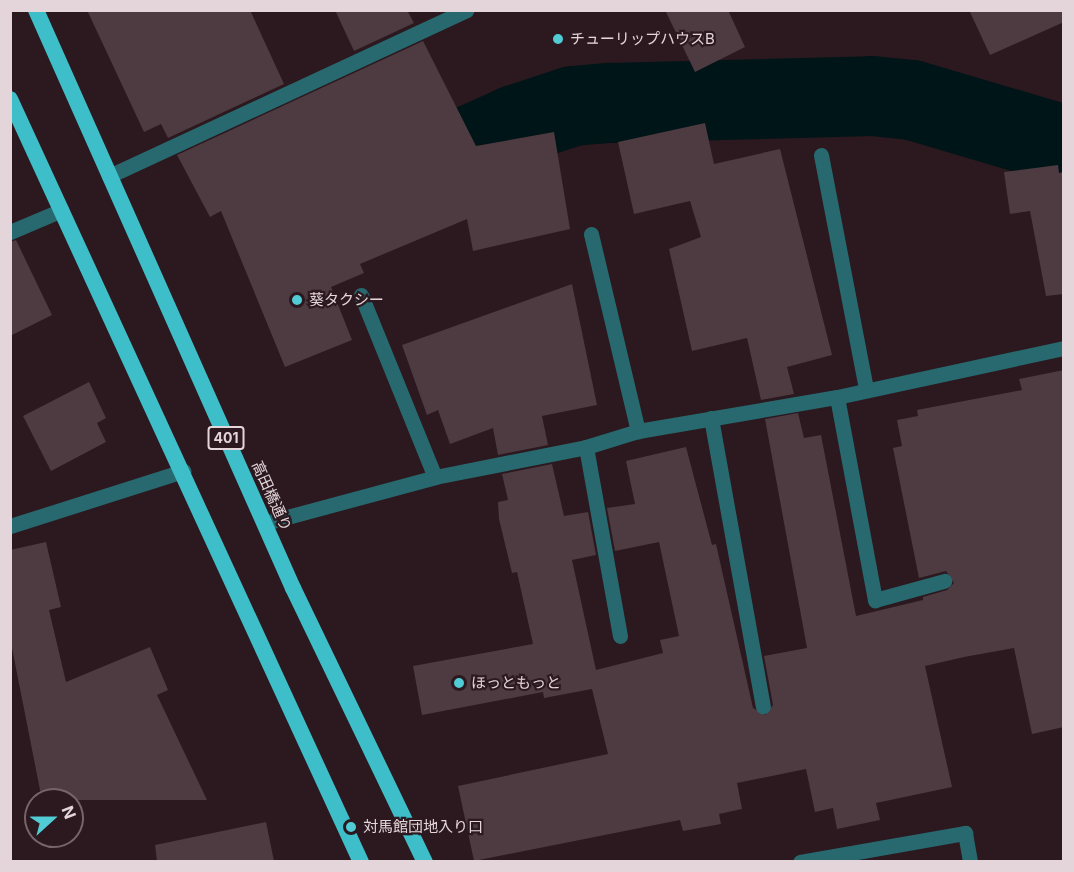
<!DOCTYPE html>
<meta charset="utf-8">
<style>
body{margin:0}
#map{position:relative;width:1074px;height:872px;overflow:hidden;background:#2b191f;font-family:Inter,"Noto Sans JP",sans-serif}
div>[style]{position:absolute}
.river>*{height:80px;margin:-40px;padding:0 40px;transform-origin:40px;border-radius:40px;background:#001517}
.building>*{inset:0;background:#4e3a41}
.minor>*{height:15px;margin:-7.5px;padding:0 7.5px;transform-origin:7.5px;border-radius:7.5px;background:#27696e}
.trunk>*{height:16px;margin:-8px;padding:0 8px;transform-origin:8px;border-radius:8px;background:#3ebec8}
.dots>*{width:16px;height:16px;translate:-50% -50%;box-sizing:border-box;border:3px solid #2b191f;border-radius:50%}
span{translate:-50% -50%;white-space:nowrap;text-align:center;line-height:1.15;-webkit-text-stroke:4.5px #2b191f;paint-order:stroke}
.shield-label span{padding:2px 4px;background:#2b191f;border:2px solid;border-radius:4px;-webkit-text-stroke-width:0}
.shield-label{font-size:14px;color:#e3d5d9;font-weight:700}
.poi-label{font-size:15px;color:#e3d5d9}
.left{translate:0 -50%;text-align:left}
.street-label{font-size:15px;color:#e3d5d9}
.frame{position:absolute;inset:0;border:12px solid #e3d5d9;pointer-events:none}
.north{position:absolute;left:24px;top:788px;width:60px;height:60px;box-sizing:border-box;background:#2b191f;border:2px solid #756469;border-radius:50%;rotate:69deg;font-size:16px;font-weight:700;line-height:24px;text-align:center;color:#e3d5d9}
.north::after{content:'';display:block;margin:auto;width:21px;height:27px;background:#51ccd5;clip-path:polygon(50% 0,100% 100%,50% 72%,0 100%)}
</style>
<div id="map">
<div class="river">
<div style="left:375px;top:188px;width:154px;rotate:-24.2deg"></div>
<div style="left:515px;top:125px;width:61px;rotate:-18.1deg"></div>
<div style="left:573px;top:106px;width:36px;rotate:-5deg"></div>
<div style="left:609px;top:103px;width:263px;rotate:-1.5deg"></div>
<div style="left:872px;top:96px;width:40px;rotate:5.7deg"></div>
<div style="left:912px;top:100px;width:159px;rotate:16.5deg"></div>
</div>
<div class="building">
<div style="clip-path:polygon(87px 10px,250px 10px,284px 84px,168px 138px,161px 124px,144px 132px)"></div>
<div style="clip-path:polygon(335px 10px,407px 10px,414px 23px,354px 51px)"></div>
<div style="clip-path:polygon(665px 10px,728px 10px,745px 47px,695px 72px)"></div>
<div style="clip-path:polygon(969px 10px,1064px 10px,1064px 22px,990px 55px)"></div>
<div style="clip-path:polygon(423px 41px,476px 146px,554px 132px,570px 229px,473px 251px,467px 219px,360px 264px,364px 273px,331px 287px,352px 340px,285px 367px,221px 211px,210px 217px,177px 155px)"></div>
<div style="clip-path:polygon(705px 123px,714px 164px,780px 149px,832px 355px,787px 367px,794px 394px,761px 400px,747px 338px,692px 351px,669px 249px,701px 237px,690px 201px,634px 214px,618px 142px)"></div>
<div style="clip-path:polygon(1058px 165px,1059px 173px,1064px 172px,1064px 294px,1046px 296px,1030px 211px,1010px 214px,1004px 172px)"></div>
<div style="clip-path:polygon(16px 240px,52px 315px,10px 336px,10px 242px)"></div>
<div style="clip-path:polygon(572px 284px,597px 405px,542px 416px,548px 445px,498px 455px,493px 428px,450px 444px,438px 410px,427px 415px,402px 345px)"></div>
<div style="clip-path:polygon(1064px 370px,1064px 727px,1032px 734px,1014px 648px,964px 657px,925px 666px,952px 787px,876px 803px,880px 820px,837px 829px,833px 808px,815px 812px,806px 769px,737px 783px,742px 809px,719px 814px,721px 824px,683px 831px,680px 820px,474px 861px,458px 786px,608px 754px,592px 689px,544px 698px,543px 692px,422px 715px,413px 666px,533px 644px,517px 572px,512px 573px,499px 519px,498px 502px,508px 500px,502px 474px,552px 464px,564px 516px,588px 512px,596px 555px,572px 560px,596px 670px,663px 653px,660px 640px,679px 636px,659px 542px,615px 551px,607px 508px,635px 504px,626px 461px,686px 447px,712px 545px,716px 544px,753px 708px,765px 715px,773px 705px,764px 656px,807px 648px,765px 419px,798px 413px,804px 438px,821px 435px,856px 616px,923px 600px,923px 597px,947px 590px,954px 583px,946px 571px,919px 578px,893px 448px,902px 446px,897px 420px,918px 416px,917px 410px,1022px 390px,1019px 379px)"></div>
<div style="clip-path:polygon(89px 382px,106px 418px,97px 423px,106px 442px,51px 471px,23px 416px)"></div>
<div style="clip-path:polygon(46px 542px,61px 607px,49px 610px,66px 682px,150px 647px,168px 690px,157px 695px,207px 800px,42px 800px,10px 638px,10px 550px)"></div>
<div style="clip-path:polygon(266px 822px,274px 861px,157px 861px,155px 845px)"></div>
</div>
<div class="minor">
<div style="left:821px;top:155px;width:238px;rotate:79.1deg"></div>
<div style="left:109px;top:176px;width:394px;rotate:-24.9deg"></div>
<div style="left:10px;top:232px;width:56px;rotate:-22.9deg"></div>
<div style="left:591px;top:234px;width:203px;rotate:76.6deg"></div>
<div style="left:361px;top:295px;width:196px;rotate:67.9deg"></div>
<div style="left:837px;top:397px;width:207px;rotate:79.4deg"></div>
<div style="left:875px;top:600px;width:72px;rotate:-15.4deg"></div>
<div style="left:711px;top:418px;width:293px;rotate:79.8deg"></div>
<div style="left:586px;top:447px;width:192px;rotate:79.8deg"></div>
<div style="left:265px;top:523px;width:176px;rotate:-15.1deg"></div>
<div style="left:435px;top:477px;width:154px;rotate:-11.2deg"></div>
<div style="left:586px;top:447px;width:54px;rotate:-17.1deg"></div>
<div style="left:638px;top:431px;width:202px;rotate:-9.7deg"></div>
<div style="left:837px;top:397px;width:232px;rotate:-12.2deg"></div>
<div style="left:10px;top:526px;width:182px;rotate:-17.6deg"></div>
<div style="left:800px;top:862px;width:168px;rotate:-10deg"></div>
<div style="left:965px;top:833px;width:29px;rotate:80deg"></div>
</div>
<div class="trunk">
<div style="left:36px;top:10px;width:633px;rotate:66.03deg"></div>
<div style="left:293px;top:588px;width:304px;rotate:64.3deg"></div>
<div style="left:10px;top:99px;width:840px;rotate:65.3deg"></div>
</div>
<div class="dots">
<div style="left:558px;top:39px;background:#51ccd5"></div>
<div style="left:297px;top:300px;background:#51ccd5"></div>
<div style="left:459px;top:683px;background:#51ccd5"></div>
<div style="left:351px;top:827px;background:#51ccd5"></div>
</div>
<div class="shield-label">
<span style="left:226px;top:438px">401</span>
</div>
<div class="poi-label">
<span class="left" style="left:570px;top:39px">チューリップハウスB</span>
<span class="left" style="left:309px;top:300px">葵タクシー</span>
<span class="left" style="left:471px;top:683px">ほっともっと</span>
<span class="left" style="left:363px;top:827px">対馬館団地入り口</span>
</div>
<div class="street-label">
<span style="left:272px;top:496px;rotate:66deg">高田橋通り</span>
</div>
<div class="frame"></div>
<div class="north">N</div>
</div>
